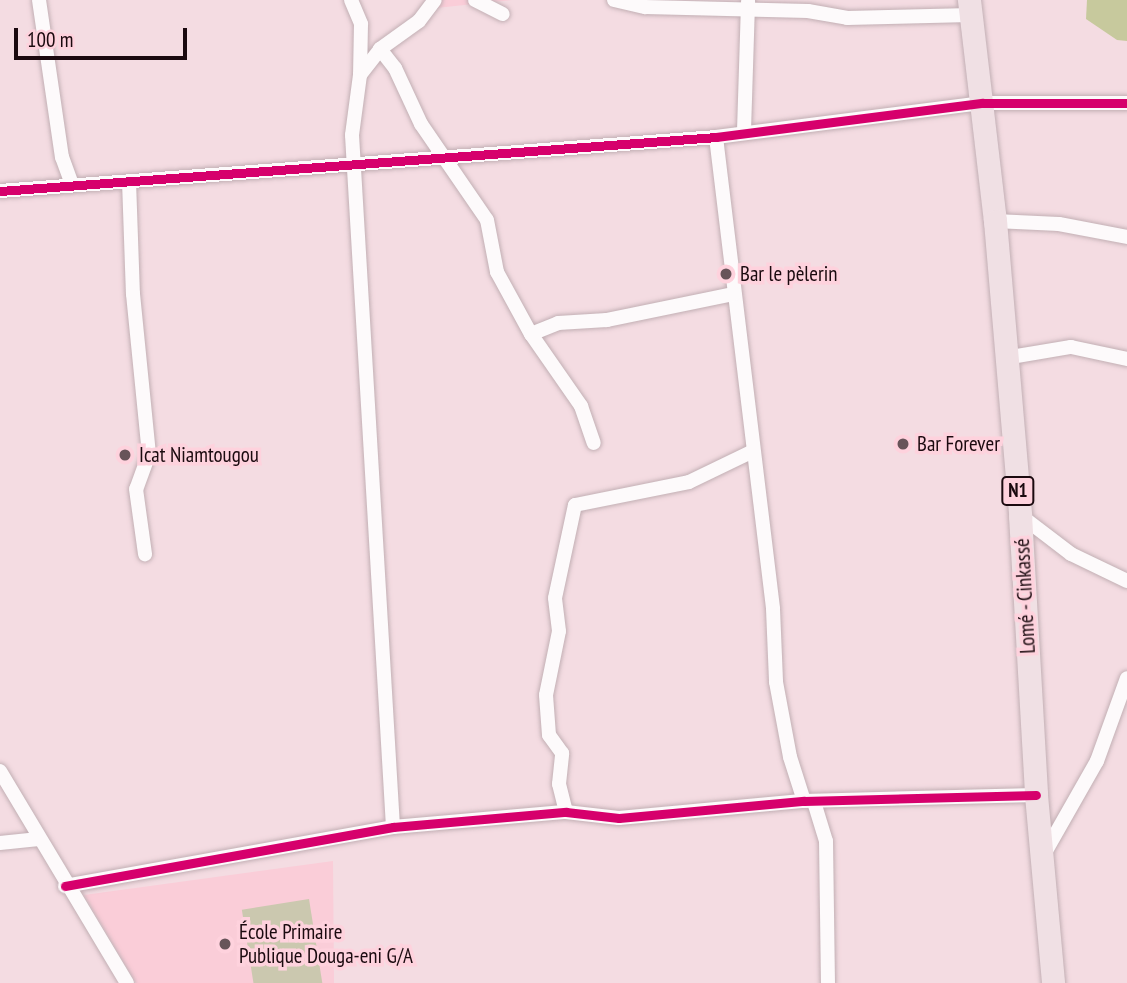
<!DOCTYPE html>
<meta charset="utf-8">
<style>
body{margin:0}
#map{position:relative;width:1127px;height:983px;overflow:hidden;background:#f4dce2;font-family:"PT Sans Narrow",sans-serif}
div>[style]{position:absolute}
.built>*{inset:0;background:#facdd8}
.green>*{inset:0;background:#cbc8af;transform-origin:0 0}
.forest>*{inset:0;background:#c7c99d}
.roads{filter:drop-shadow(0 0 2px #c2afb4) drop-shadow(0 0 2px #c2afb4)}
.minor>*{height:14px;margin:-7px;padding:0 7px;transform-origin:7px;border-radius:7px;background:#fdfafb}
.trunk>*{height:23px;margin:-11.5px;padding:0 11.5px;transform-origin:11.5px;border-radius:11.5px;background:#f0e0e4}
.cycleway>*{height:9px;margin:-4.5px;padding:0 4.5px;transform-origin:4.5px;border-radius:4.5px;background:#d6006c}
.dots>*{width:19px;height:19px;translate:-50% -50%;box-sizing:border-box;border:4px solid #fed2dd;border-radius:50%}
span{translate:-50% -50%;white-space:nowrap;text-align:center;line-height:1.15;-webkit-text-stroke:7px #fed2dd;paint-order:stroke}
.shield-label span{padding:2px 5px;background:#fed2dd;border:2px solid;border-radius:5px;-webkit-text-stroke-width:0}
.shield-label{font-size:19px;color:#1b0a0f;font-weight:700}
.poi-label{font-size:21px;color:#1b0a0f}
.left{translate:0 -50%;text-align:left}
.street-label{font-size:21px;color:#1b0a0f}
.scale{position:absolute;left:14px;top:28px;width:173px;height:32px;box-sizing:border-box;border:4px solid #1b0a0f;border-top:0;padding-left:9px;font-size:21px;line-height:24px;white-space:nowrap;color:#1b0a0f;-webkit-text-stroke:5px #fed2dd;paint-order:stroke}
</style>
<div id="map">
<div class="built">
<div style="clip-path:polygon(433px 0,512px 0,436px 8px)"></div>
<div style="clip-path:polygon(333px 861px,334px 983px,136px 983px,84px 895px)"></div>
</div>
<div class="green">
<div style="left:309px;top:899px;width:85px;height:68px;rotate:81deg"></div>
</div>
<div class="forest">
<div style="clip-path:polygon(1087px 0,1127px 0,1127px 41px,1117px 40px,1086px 19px)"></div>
</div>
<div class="roads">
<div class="minor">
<div style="left:39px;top:0;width:159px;rotate:81.7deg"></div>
<div style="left:62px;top:157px;width:30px;rotate:70deg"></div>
<div style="left:351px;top:0;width:26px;rotate:67deg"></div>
<div style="left:361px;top:24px;width:51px;rotate:91.1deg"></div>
<div style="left:475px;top:0;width:31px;rotate:27deg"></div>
<div style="left:614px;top:0;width:32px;rotate:13deg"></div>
<div style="left:645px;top:7px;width:163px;rotate:1.4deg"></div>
<div style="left:808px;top:11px;width:40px;rotate:10deg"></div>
<div style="left:847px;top:18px;width:124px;rotate:-1.4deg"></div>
<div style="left:380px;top:49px;width:24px;rotate:52deg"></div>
<div style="left:395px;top:68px;width:62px;rotate:65.1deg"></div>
<div style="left:421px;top:124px;width:116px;rotate:55.5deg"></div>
<div style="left:487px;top:220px;width:53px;rotate:79.1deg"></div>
<div style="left:497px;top:272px;width:71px;rotate:61.3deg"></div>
<div style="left:531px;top:334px;width:88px;rotate:55.2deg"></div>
<div style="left:581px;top:406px;width:39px;rotate:71deg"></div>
<div style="left:744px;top:131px;width:130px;rotate:-88.2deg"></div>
<div style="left:716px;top:137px;width:475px;rotate:83.1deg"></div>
<div style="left:773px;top:609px;width:73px;rotate:87.6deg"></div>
<div style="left:776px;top:682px;width:76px;rotate:79.4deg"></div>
<div style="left:790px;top:757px;width:46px;rotate:72.3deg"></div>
<div style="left:129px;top:181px;width:113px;rotate:88deg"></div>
<div style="left:133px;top:294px;width:161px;rotate:84.3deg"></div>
<div style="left:149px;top:454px;width:37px;rotate:110deg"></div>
<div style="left:136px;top:489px;width:66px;rotate:82.1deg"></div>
<div style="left:0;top:191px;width:718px;rotate:-4.31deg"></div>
<div style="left:716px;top:137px;width:269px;rotate:-7.3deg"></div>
<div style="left:983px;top:103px;width:144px"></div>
<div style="left:995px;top:221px;width:64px;rotate:2.7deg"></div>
<div style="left:1059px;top:224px;width:69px;rotate:10.8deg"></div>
<div style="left:531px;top:334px;width:29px;rotate:-22deg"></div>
<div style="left:558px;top:323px;width:49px;rotate:-3.5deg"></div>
<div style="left:607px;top:320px;width:130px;rotate:-11.6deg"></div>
<div style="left:1005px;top:358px;width:67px;rotate:-9.5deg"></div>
<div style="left:1071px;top:347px;width:57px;rotate:12.1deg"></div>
<div style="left:1020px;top:515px;width:64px;rotate:37.4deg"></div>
<div style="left:1071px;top:554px;width:62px;rotate:25.7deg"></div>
<div style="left:0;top:771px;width:247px;rotate:59.1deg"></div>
<div style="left:814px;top:802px;width:41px;rotate:72.9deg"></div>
<div style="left:826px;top:841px;width:142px;rotate:89.2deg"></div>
<div style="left:566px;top:812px;width:29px;rotate:-104deg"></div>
<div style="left:559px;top:784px;width:31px;rotate:-84deg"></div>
<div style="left:562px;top:753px;width:22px;rotate:-126deg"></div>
<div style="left:549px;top:735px;width:40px;rotate:-94.3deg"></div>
<div style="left:546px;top:695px;width:65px;rotate:-78.5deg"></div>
<div style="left:559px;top:631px;width:33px;rotate:-97deg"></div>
<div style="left:555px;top:598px;width:95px;rotate:-77.9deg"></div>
<div style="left:575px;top:505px;width:116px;rotate:-11.4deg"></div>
<div style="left:689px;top:482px;width:69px;rotate:-25.8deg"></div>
<div style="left:393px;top:827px;width:693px;rotate:-93.39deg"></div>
<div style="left:352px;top:135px;width:61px;rotate:-82.4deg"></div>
<div style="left:360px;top:75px;width:33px;rotate:-52deg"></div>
<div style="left:380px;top:49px;width:48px;rotate:-35.7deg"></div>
<div style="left:419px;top:21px;width:26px;rotate:-53deg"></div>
<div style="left:0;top:843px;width:39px;rotate:-6deg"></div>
<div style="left:1043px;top:856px;width:109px;rotate:-60.4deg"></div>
<div style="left:1097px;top:761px;width:88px;rotate:-70.1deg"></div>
<div style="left:65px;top:886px;width:333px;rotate:-10.2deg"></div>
<div style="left:393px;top:827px;width:174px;rotate:-5deg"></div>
<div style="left:566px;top:812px;width:53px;rotate:6.5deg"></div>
<div style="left:619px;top:818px;width:186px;rotate:-5.3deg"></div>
<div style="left:804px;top:801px;width:232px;rotate:-1.5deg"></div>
</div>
<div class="trunk">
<div style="left:969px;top:0;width:223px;rotate:83.3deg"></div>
<div style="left:995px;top:221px;width:295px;rotate:85.1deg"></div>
<div style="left:1020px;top:515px;width:280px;rotate:86.7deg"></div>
<div style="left:1036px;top:795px;width:189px;rotate:84.8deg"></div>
</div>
</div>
<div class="cycleway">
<div style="left:0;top:191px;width:718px;rotate:-4.31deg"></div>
<div style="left:716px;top:137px;width:269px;rotate:-7.3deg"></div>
<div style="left:983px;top:103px;width:144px"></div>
<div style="left:65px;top:886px;width:333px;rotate:-10.2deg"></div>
<div style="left:393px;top:827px;width:174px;rotate:-5deg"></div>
<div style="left:566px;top:812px;width:53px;rotate:6.5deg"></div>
<div style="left:619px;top:818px;width:186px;rotate:-5.3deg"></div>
<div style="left:804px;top:801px;width:232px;rotate:-1.5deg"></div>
</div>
<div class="dots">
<div style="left:726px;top:274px;background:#675459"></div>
<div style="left:903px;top:444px;background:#675459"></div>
<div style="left:125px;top:455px;background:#675459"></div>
<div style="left:225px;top:944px;background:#675459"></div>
</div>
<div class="shield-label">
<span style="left:1018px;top:491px">N1</span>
</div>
<div class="poi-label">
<span class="left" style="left:740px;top:274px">Bar le pèlerin</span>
<span class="left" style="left:917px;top:444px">Bar Forever</span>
<span class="left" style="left:139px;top:455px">Icat Niamtougou</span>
<span class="left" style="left:239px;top:944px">École Primaire<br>Publique Douga-eni G/A</span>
</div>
<div class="street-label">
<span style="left:1025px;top:596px;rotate:-93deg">Lomé - Cinkassé</span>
</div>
<div class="scale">100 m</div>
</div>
